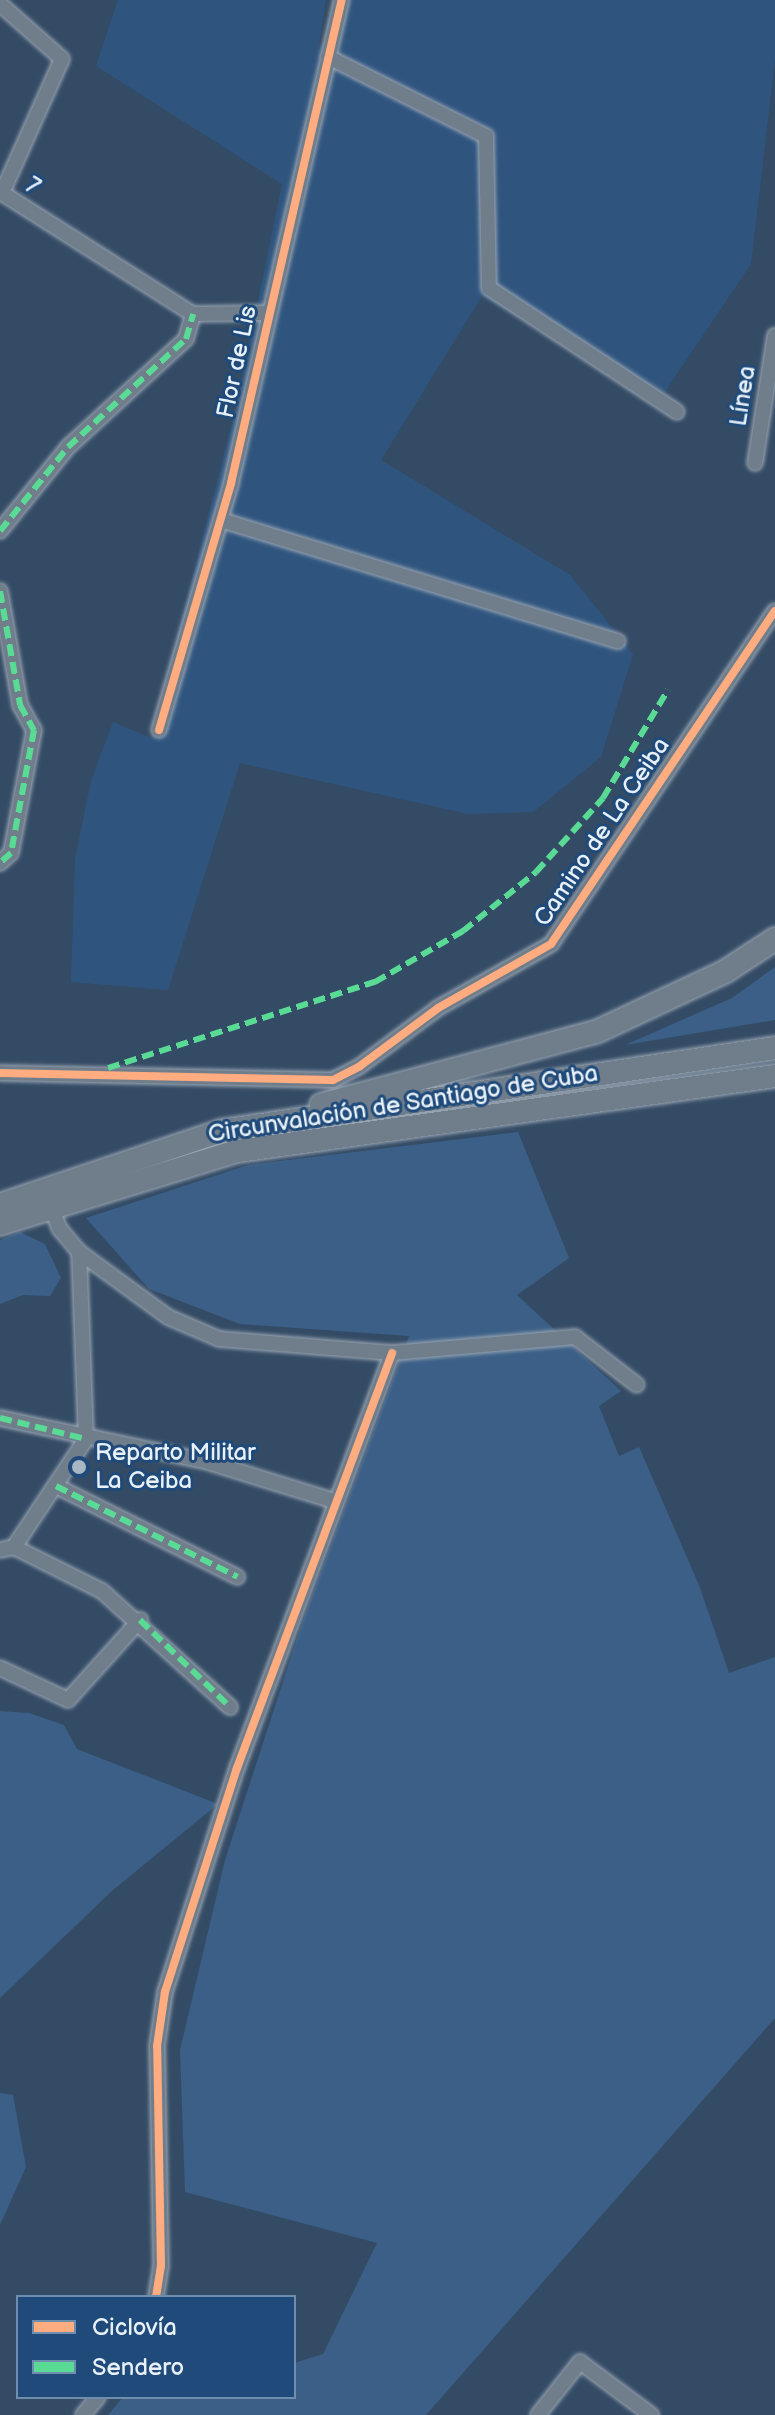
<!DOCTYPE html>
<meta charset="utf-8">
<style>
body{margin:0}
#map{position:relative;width:775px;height:2415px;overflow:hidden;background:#344b65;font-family:"Balsamiq Sans",sans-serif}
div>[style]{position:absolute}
.built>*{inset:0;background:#2f557f}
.green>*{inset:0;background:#3b5f87}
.roads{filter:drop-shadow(0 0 2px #9aa6b3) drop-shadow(0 0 2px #9aa6b3)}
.minor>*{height:14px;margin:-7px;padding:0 7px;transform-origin:7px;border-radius:7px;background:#707e8c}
.highway>*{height:22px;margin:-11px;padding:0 11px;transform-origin:11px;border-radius:11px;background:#707e8c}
.quiet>*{height:6px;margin-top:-3px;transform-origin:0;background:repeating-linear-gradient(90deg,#5adb95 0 12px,transparent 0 18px)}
.cycleway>*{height:8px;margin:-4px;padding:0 4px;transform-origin:4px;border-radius:4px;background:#ffac80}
.dots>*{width:22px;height:22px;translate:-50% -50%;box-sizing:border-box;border:4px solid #1f4a7a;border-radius:50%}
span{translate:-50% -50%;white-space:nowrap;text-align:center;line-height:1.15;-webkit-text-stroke:6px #1f4a7a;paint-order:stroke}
.street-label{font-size:24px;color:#e8f1f8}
.poi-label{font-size:24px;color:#e8f1f8}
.left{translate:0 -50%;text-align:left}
.legend{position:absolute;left:16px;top:2295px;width:280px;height:104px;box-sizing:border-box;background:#1f4a7a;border:2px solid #6f8dac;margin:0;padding:10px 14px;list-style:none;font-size:24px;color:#e8f1f8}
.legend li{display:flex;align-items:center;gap:16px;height:40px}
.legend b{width:40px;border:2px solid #6f8dac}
</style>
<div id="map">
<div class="built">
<div style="clip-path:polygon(118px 0,326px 0,318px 50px,349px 0,775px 0,775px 60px,751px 264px,660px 399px,482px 296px,381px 460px,570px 575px,633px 654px,601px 757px,533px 812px,468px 814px,240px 763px,168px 990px,71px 982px,75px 859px,91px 781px,113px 722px,151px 738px,235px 412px,282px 184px,96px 66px)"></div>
</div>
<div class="green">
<div style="clip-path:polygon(775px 967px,775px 1020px,625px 1045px,732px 998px)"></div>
<div style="clip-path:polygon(518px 1132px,569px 1258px,517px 1295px,621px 1391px,599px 1406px,619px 1456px,639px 1447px,699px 1585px,729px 1673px,775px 1657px,775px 2018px,426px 2415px,108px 2415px,123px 2397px,294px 2397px,294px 2363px,323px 2354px,377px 2243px,185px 2192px,180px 2050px,225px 1860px,302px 1623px,409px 1336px,240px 1324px,149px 1289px,86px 1218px,248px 1165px)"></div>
<div style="clip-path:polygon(20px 1232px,45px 1244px,61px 1278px,50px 1296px,23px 1295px,0 1304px,0 1240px)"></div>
<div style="clip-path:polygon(0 1711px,29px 1713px,64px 1725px,77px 1749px,218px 1804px,113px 1890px,0 1998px)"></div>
<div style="clip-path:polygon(0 2093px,13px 2095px,26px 2167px,0 2225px)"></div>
</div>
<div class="roads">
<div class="minor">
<div style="left:0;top:4px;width:83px;rotate:41.6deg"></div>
<div style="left:62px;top:59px;width:147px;rotate:114.1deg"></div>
<div style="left:2px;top:193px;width:226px;rotate:32.4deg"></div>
<div style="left:193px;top:314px;width:76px;rotate:-0.8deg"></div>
<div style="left:328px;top:57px;width:177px;rotate:26.6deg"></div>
<div style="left:486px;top:136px;width:152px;rotate:88.9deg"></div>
<div style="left:489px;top:288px;width:225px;rotate:33.4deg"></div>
<div style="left:755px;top:463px;width:129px;rotate:-81.1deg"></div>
<div style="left:221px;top:520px;width:415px;rotate:17deg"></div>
<div style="left:0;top:531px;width:108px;rotate:-51deg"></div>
<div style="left:68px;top:447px;width:160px;rotate:-42.5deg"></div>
<div style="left:186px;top:339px;width:26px;rotate:-74deg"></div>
<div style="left:0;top:591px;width:116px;rotate:80deg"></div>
<div style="left:20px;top:705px;width:29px;rotate:61deg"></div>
<div style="left:34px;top:730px;width:125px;rotate:100.6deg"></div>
<div style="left:11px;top:853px;width:15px;rotate:138deg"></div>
<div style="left:159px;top:730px;width:257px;rotate:-73.7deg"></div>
<div style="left:231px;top:483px;width:496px;rotate:-77.1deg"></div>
<div style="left:0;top:1073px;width:333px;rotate:1.2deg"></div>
<div style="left:333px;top:1080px;width:30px;rotate:-27deg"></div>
<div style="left:360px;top:1066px;width:97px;rotate:-36.6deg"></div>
<div style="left:438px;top:1008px;width:130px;rotate:-29.5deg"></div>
<div style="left:551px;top:944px;width:401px;rotate:-56.1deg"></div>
<div style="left:50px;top:1203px;width:27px;rotate:70deg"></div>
<div style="left:59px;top:1228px;width:31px;rotate:50deg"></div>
<div style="left:79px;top:1252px;width:110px;rotate:36.1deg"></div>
<div style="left:168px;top:1317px;width:56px;rotate:23.3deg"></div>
<div style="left:219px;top:1339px;width:174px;rotate:4.6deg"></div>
<div style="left:392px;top:1353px;width:184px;rotate:-5deg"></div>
<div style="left:575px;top:1337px;width:78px;rotate:37.7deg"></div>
<div style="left:0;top:1418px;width:213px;rotate:11.9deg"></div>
<div style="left:208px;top:1462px;width:132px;rotate:17.2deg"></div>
<div style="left:56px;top:1486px;width:203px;rotate:26.6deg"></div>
<div style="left:14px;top:1547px;width:130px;rotate:-56.3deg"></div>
<div style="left:86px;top:1439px;width:187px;rotate:-92.1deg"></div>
<div style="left:0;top:1550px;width:14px;rotate:-12deg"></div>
<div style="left:14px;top:1547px;width:98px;rotate:26.6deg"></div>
<div style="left:102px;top:1591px;width:173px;rotate:42.2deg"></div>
<div style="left:0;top:1668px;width:75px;rotate:25.2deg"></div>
<div style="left:68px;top:1700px;width:108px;rotate:-48deg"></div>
<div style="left:156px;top:2297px;width:31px;rotate:-81deg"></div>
<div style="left:161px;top:2266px;width:220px;rotate:-91deg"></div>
<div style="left:157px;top:2046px;width:55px;rotate:-81.6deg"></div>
<div style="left:165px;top:1992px;width:235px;rotate:-72.2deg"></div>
<div style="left:237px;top:1768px;width:443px;rotate:-69.5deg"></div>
<div style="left:83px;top:2415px;width:23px;rotate:-50deg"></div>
<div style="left:538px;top:2415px;width:68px;rotate:-51.6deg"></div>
<div style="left:580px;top:2362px;width:89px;rotate:36.7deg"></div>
</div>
<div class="highway">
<div style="left:321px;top:1105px;width:285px;rotate:-14.9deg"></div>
<div style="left:596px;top:1032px;width:144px;rotate:-25.1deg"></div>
<div style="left:726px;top:971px;width:59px;rotate:-33.1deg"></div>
<div style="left:0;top:1205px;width:233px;rotate:-18.5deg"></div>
<div style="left:221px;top:1131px;width:560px;rotate:-8.52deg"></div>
<div style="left:0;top:1224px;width:249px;rotate:-17.1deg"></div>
<div style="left:238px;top:1151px;width:542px;rotate:-7.95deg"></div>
</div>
</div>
<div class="quiet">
<div style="left:0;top:531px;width:108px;rotate:-51deg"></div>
<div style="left:68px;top:447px;width:160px;rotate:-42.5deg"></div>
<div style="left:186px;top:339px;width:26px;rotate:-74deg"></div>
<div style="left:0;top:591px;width:116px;rotate:80deg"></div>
<div style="left:20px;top:705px;width:29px;rotate:61deg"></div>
<div style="left:34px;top:730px;width:125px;rotate:100.6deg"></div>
<div style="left:11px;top:853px;width:15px;rotate:138deg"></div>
<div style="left:108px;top:1068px;width:281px;rotate:-17.9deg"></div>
<div style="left:375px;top:982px;width:102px;rotate:-30.1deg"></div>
<div style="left:463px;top:931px;width:94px;rotate:-38.9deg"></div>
<div style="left:536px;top:872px;width:100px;rotate:-47.8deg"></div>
<div style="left:603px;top:798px;width:126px;rotate:-59deg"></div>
<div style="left:0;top:1418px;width:89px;rotate:13.7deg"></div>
<div style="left:56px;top:1486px;width:203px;rotate:26.6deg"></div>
<div style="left:140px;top:1620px;width:125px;rotate:44deg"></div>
</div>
<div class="cycleway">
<div style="left:159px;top:730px;width:257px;rotate:-73.7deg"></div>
<div style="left:231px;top:483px;width:496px;rotate:-77.1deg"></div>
<div style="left:0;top:1073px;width:333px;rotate:1.2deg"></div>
<div style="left:333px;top:1080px;width:30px;rotate:-27deg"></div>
<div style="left:360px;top:1066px;width:97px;rotate:-36.6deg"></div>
<div style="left:438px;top:1008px;width:130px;rotate:-29.5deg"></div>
<div style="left:551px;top:944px;width:401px;rotate:-56.1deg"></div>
<div style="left:156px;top:2297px;width:31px;rotate:-81deg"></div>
<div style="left:161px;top:2266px;width:220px;rotate:-91deg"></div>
<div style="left:157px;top:2046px;width:55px;rotate:-81.6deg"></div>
<div style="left:165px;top:1992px;width:235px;rotate:-72.2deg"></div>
<div style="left:237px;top:1768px;width:443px;rotate:-69.5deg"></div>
</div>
<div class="dots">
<div style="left:79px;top:1467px;background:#a9b7c5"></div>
</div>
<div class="street-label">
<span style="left:33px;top:186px;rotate:32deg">7</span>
<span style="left:237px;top:362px;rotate:-78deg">Flor de Lis</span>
<span style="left:743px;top:396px;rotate:-81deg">Línea</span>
<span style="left:602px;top:832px;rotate:-56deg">Camino de La Ceiba</span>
<span style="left:403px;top:1104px;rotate:-9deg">Circunvalación de Santiago de Cuba</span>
</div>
<div class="poi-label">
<span class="left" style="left:95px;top:1467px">Reparto Militar<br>La Ceiba</span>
</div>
<ul class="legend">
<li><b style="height:10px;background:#ffac80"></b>Ciclovía</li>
<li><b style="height:10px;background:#5adb95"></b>Sendero</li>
</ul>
</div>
